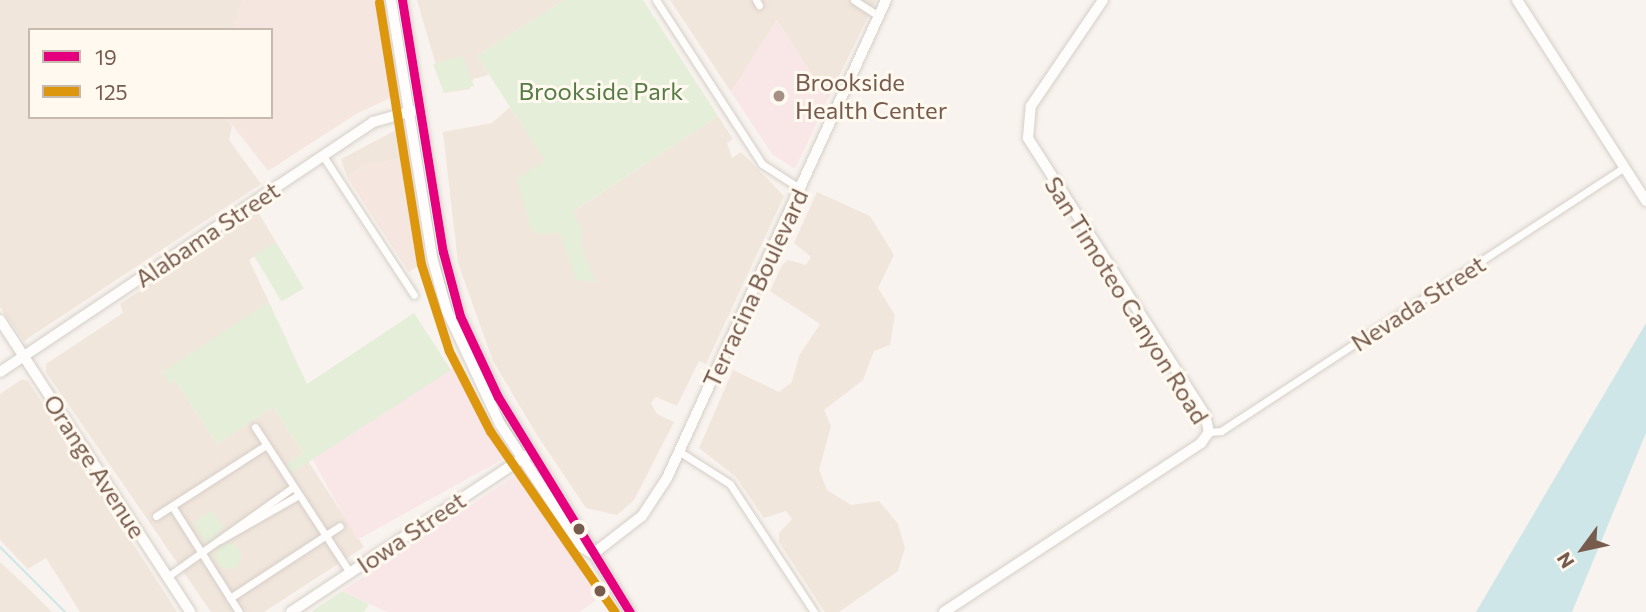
<!DOCTYPE html>
<style>
body{margin:0}
#map{position:relative;width:1646px;height:612px;overflow:hidden;background:#f8f3ee;font-family:Commissioner,sans-serif}
div>[style]{position:absolute}
.residential>*{inset:0;background:#f1e6dc}
.commercial>*{inset:0;background:#f5e6df}
.medical>*{inset:0;background:#f9e7e7;transform-origin:0 0}
.green>*{inset:0;background:#e5eed9;transform-origin:0 0}
.round{border-radius:50%}
.water>*{inset:0;background:#cfe6e8}
.stream>*{height:2px;margin:-1px;padding:0 1px;transform-origin:1px;border-radius:1px;background:#cfe6e8}
.roads{filter:drop-shadow(0 0 2px #d5cfc9) drop-shadow(0 0 2px #d5cfc9)}
.street>*{height:7px;margin:-3.5px;padding:0 3.5px;transform-origin:3.5px;border-radius:3.5px;background:#fefdfc}
.secondary>*{height:10px;margin:-5px;padding:0 5px;transform-origin:5px;border-radius:5px;background:#fefdfc}
.bus-1>*{height:9px;margin:-4.5px;padding:0 4.5px;transform-origin:4.5px;border-radius:4.5px;background:#e5007d}
.bus-2>*{height:9px;margin:-4.5px;padding:0 4.5px;transform-origin:4.5px;border-radius:4.5px;background:#dd970f}
.dots>*{width:19px;height:19px;translate:-50% -50%;box-sizing:border-box;border:4px solid #fff9f0;border-radius:50%}
span{translate:-50% -50%;white-space:nowrap;text-align:center;line-height:1.15;-webkit-text-stroke:6px #fff9f0;paint-order:stroke}
.poi-label{font-size:24px;color:#775b4d}
.left{translate:0 -50%;text-align:left}
.park-label{font-size:24px;color:#567c45}
.street-label{font-size:24px;color:#775b4d}
.legend{position:absolute;left:28px;top:28px;width:245px;height:91px;box-sizing:border-box;background:#fff9f0;border:2px solid #c9baaf;margin:0;padding:9px 12px;list-style:none;font-size:21px;color:#775b4d}
.legend li{display:flex;align-items:center;gap:14px;height:35px}
.legend b{width:35px;border:2px solid #c9baaf}
.north{position:absolute;left:1548px;top:514px;width:70px;height:70px;-webkit-text-stroke:5px #fff9f0;paint-order:stroke;rotate:237deg;font-size:19px;font-weight:700;line-height:28px;text-align:center;color:#775b4d}
.north::after{content:'';display:block;margin:auto;width:24px;height:32px;background:#775b4d;clip-path:polygon(50% 0,100% 100%,50% 72%,0 100%)}
</style>
<div id="map">
<div class="residential">
<div style="clip-path:polygon(0 0,243px 0,232px 30px,30px 30px,30px 117px,226px 117px,232px 126px,229px 140px,261px 184px,24px 341px,0 307px)"></div>
<div style="clip-path:polygon(417px 0,564px 0,477px 56px,489px 75px,473px 79px,470px 89px,444px 93px)"></div>
<div style="clip-path:polygon(670px 0,876px 0,828px 99px,777px 20px,731px 92px)"></div>
<div style="clip-path:polygon(510px 107px,577px 209px,718px 116px,733px 139px,727px 143px,732px 158px,741px 152px,784px 196px,706px 364px,699px 361px,677px 406px,656px 397px,651px 403px,657px 414px,674px 422px,634px 500px,617px 515px,586px 508px,537px 435px,493px 361px,458px 263px,443px 132px,492px 123px)"></div>
<div style="clip-path:polygon(400px 128px,405px 158px,364px 165px,347px 177px,341px 159px)"></div>
<div style="clip-path:polygon(817px 192px,870px 216px,894px 255px,878px 288px,895px 315px,890px 345px,874px 351px,863px 380px,824px 410px,831px 426px,819px 470px,827px 490px,851px 505px,879px 501px,898px 524px,905px 548px,898px 571px,839px 612px,825px 612px,779px 542px,779px 533px,792px 519px,786px 511px,764px 518px,736px 477px,699px 448px,733px 370px,779px 392px,792px 382px,799px 356px,820px 324px,770px 291px,782px 265px,788px 260px,806px 265px,811px 257px,794px 243px)"></div>
<div style="clip-path:polygon(258px 212px,276px 242px,249px 260px,269px 302px,162px 373px,175px 380px,217px 444px,273px 407px,364px 547px,264px 612px,211px 612px,46px 372px,46px 364px,123px 313px,120px 304px)"></div>
<div style="clip-path:polygon(22px 379px,28px 381px,177px 612px,80px 612px,46px 558px,28px 569px,0 540px,0 394px)"></div>
<div style="clip-path:polygon(0 562px,30px 590px,52px 612px,0 612px)"></div>
</div>
<div class="commercial">
<div style="clip-path:polygon(243px 0,377px 0,392px 97px,356px 114px,268px 171px,226px 117px,271px 117px,271px 30px,232px 30px)"></div>
<div style="clip-path:polygon(405px 158px,422px 263px,409px 272px,347px 177px,364px 165px)"></div>
</div>
<div class="medical">
<div style="clip-path:polygon(777px 20px,828px 99px,795px 169px,772px 154px,731px 92px)"></div>
<div style="left:458px;top:365px;width:104px;height:173px;rotate:61deg"></div>
<div style="clip-path:polygon(519px 473px,601px 597px,579px 612px,387px 612px,342px 591px)"></div>
</div>
<div class="green">
<div style="clip-path:polygon(564px 0,643px 0,718px 116px,572px 212px,583px 230px,581px 247px,596px 282px,576px 280px,560px 233px,538px 234px,530px 227px,517px 179px,545px 161px,477px 56px)"></div>
<div style="clip-path:polygon(463px 56px,474px 86px,444px 93px,433px 64px)"></div>
<div style="left:276px;top:242px;width:54px;height:26px;rotate:59deg"></div>
<div style="clip-path:polygon(269px 302px,307px 384px,414px 313px,451px 370px,290px 474px,284px 465px,303px 453px,273px 407px,217px 444px,175px 380px,169px 384px,162px 372px)"></div>
<div style="clip-path:polygon(212px 510px,224px 528px,208px 546px,193px 523px)"></div>
<div class="round" style="left:215px;top:543px;width:26px;height:26px"></div>
<div style="clip-path:polygon(342px 591px,369px 604px,364px 612px,311px 612px)"></div>
</div>
<div class="water">
<div style="clip-path:polygon(1646px 323px,1646px 433px,1572px 612px,1476px 612px)"></div>
</div>
<div class="stream">
<div style="left:0;top:547px;width:92px;rotate:45deg"></div>
</div>
<div class="roads">
<div class="street">
<div style="left:656px;top:0;width:195px;rotate:57.1deg"></div>
<div style="left:762px;top:164px;width:46px;rotate:32.7deg"></div>
<div style="left:756px;top:0;width:6px;rotate:59deg"></div>
<div style="left:854px;top:0;width:30px;rotate:33deg"></div>
<div style="left:323px;top:156px;width:166px;rotate:56.8deg"></div>
<div style="left:255px;top:427px;width:174px;rotate:56.9deg"></div>
<div style="left:1209px;top:432px;width:12px;rotate:-5deg"></div>
<div style="left:1221px;top:431px;width:482px;rotate:-33.2deg"></div>
<div style="left:680px;top:452px;width:59px;rotate:32.6deg"></div>
<div style="left:730px;top:484px;width:153px;rotate:56.7deg"></div>
<div style="left:172px;top:506px;width:125px;rotate:57.7deg"></div>
<div style="left:156px;top:516px;width:131px;rotate:-32.8deg"></div>
<div style="left:220px;top:540px;width:91px;rotate:-29.7deg"></div>
<div style="left:167px;top:577px;width:155px;rotate:-35.5deg"></div>
<div style="left:230px;top:598px;width:131px;rotate:-33.2deg"></div>
</div>
<div class="secondary">
<div style="left:391px;top:0;width:264px;rotate:80.9deg"></div>
<div style="left:433px;top:261px;width:52px;rotate:74.4deg"></div>
<div style="left:447px;top:311px;width:125px;rotate:64.9deg"></div>
<div style="left:500px;top:424px;width:147px;rotate:56.6deg"></div>
<div style="left:581px;top:547px;width:14px;rotate:30deg"></div>
<div style="left:402px;top:0;width:255px;rotate:80.8deg"></div>
<div style="left:443px;top:252px;width:66px;rotate:75.1deg"></div>
<div style="left:460px;top:316px;width:89px;rotate:64.9deg"></div>
<div style="left:498px;top:397px;width:252px;rotate:58.5deg"></div>
<div style="left:1517px;top:0;width:239px;rotate:57.3deg"></div>
<div style="left:0;top:320px;width:348px;rotate:56.9deg"></div>
<div style="left:0;top:372px;width:449px;rotate:-33.8deg"></div>
<div style="left:373px;top:122px;width:41px;rotate:-15.8deg"></div>
<div style="left:593px;top:554px;width:62px;rotate:-37.8deg"></div>
<div style="left:642px;top:516px;width:45px;rotate:-56.7deg"></div>
<div style="left:667px;top:478px;width:526px;rotate:-65.38deg"></div>
<div style="left:291px;top:612px;width:283px;rotate:-33.6deg"></div>
<div style="left:944px;top:612px;width:308px;rotate:-33.3deg"></div>
<div style="left:1201px;top:443px;width:14px;rotate:-54deg"></div>
<div style="left:1209px;top:432px;width:17px;rotate:-103deg"></div>
<div style="left:1205px;top:415px;width:329px;rotate:-122.6deg"></div>
<div style="left:1028px;top:138px;width:32px;rotate:-85deg"></div>
<div style="left:1031px;top:106px;width:128px;rotate:-55.8deg"></div>
</div>
</div>
<div class="bus-1">
<div style="left:402px;top:0;width:255px;rotate:80.8deg"></div>
<div style="left:443px;top:252px;width:66px;rotate:75.1deg"></div>
<div style="left:460px;top:316px;width:89px;rotate:64.9deg"></div>
<div style="left:498px;top:397px;width:252px;rotate:58.5deg"></div>
</div>
<div class="bus-2">
<div style="left:379px;top:2px;width:265px;rotate:80.9deg"></div>
<div style="left:421px;top:264px;width:91px;rotate:72.2deg"></div>
<div style="left:449px;top:351px;width:90px;rotate:62.9deg"></div>
<div style="left:490px;top:431px;width:220px;rotate:55.4deg"></div>
</div>
<div class="dots">
<div style="left:779px;top:96px;background:#a49085"></div>
<div style="left:579px;top:529px;background:#775b4d"></div>
<div style="left:600px;top:591px;background:#775b4d"></div>
</div>
<div class="poi-label">
<span class="left" style="left:795px;top:96px">Brookside<br>Health Center</span>
</div>
<div class="park-label">
<span style="left:601px;top:91px">Brookside Park</span>
</div>
<div class="street-label">
<span style="left:207px;top:234px;rotate:-34deg">Alabama Street</span>
<span style="left:755px;top:288px;rotate:-65deg">Terracina Boulevard</span>
<span style="left:1127px;top:300px;rotate:58deg">San Timoteo Canyon Road</span>
<span style="left:1418px;top:303px;rotate:-33deg">Nevada Street</span>
<span style="left:95px;top:466px;rotate:57deg">Orange Avenue</span>
<span style="left:411px;top:532px;rotate:-34deg">Iowa Street</span>
</div>
<ul class="legend">
<li><b style="height:9px;background:#e5007d"></b>19</li>
<li><b style="height:9px;background:#dd970f"></b>125</li>
</ul>
<div class="north">N</div>
</div>
